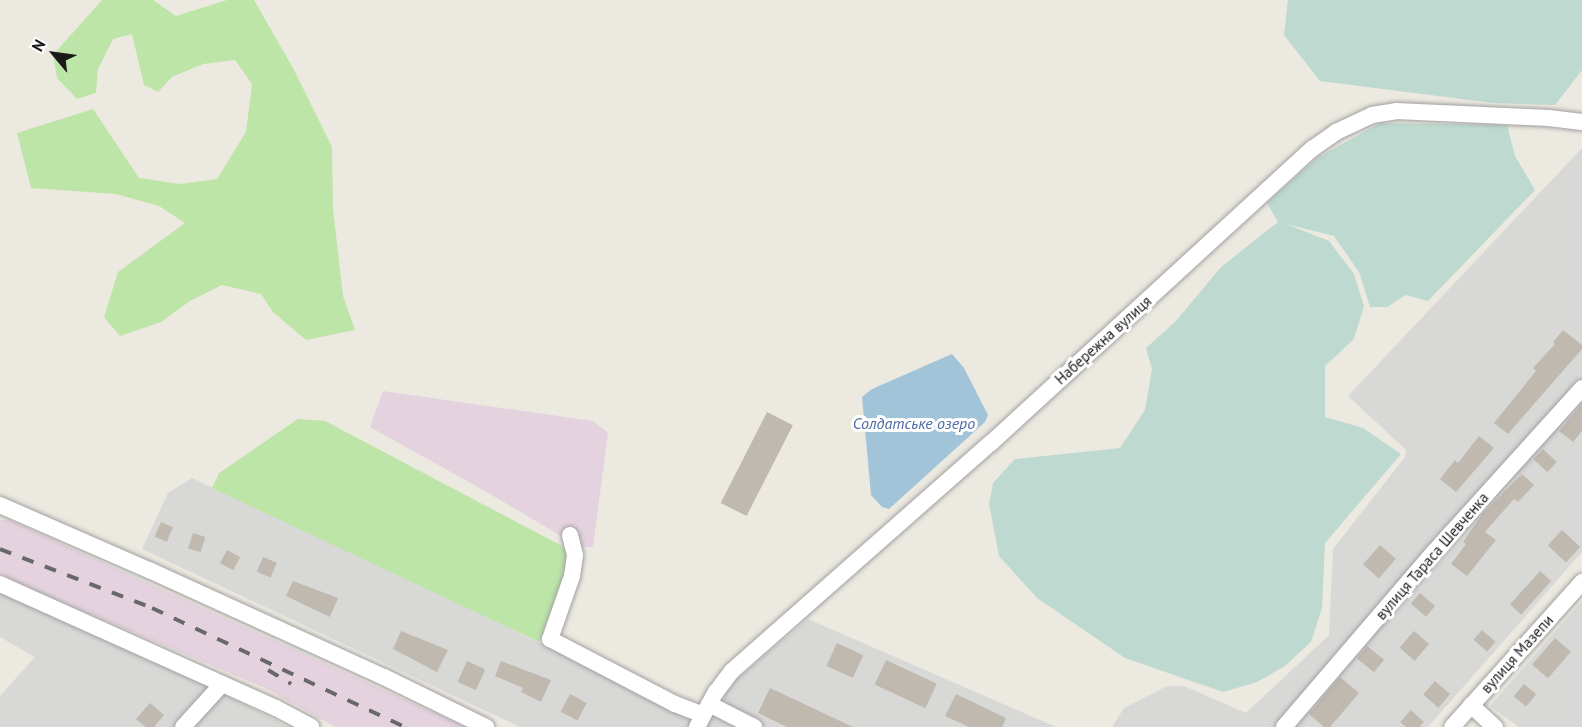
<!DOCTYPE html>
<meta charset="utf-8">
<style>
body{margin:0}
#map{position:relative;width:1582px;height:727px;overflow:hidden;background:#ece9e0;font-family:"PT Sans",sans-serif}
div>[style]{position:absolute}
.residential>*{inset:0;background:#d8d8d7}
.industrial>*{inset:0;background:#e5d2df}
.grass>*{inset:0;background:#bde5a7}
.wetland>*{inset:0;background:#bed9d0}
.water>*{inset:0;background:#a2c4d8}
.building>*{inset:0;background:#c0b9b0;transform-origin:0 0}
.roads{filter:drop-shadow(0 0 2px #a1a1a1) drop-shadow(0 0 2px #a1a1a1)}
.minor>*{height:16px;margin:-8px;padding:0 8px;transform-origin:8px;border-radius:8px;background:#fff}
.rail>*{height:4px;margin-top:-2px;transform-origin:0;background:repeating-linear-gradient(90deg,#686868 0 12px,transparent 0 24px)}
span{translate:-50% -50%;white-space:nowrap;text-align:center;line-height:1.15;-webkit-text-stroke:6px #fff;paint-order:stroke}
.street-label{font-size:15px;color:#1a1a1a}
.water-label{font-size:16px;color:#4c6ca4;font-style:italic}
.north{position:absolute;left:24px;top:24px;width:60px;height:60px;-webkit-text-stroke:4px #fff;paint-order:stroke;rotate:299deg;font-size:16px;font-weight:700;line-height:24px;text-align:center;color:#1a1a1a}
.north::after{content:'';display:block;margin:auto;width:21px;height:27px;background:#1a1a1a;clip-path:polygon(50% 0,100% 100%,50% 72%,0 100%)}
</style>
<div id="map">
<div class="residential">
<div style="clip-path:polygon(1582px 148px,1582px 552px,1428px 727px,1112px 727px,1124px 708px,1167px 686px,1184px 686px,1246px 713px,1329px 635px,1333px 549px,1405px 457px,1406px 450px,1348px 396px)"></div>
<div style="clip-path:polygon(192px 478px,427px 588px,685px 714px,719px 716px,727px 687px,808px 619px,1056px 727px,520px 727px,142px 549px,168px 493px)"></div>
<div style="clip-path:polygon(0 592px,226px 695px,288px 727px,0 727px,0 696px,35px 657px,0 637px)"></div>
<div style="clip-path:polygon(1582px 601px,1582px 727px,1519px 727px,1490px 706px)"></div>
</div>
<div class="industrial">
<div style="clip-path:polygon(383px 391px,593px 421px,608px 433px,593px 547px,580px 547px,478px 487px,370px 427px)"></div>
<div style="clip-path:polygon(0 520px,9px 520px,465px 727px,336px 727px,265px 688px,24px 586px,0 573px)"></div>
</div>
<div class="grass">
<div style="clip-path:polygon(102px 0,153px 0,176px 16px,227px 0,254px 0,293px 68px,332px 147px,333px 209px,343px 296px,355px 330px,306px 340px,273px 312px,261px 294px,222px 285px,190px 301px,161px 322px,120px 336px,104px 317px,118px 272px,185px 223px,159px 206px,116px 194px,31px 188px,17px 133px,93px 109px,139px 178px,180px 184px,217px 179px,246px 132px,252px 84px,235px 60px,203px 64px,172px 77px,158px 92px,144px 85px,132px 34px,113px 39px,98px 69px,96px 93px,77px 99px,57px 78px,53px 55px)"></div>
<div style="clip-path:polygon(298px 419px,325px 421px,562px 546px,571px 559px,539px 642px,212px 488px,219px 473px)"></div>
</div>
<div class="wetland">
<div style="clip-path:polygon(1288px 0,1582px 0,1582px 70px,1555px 105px,1493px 103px,1320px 81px,1284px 35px)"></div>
<div style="clip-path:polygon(1380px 123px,1507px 125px,1515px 156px,1535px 190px,1428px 301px,1406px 295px,1387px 307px,1370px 307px,1359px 272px,1334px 236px,1286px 224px,1329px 241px,1354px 274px,1364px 306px,1354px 339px,1325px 366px,1325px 417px,1363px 428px,1401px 454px,1325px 543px,1322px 608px,1311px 642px,1285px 666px,1257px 682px,1223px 692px,1125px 658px,1037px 598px,999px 556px,989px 504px,993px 483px,1015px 459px,1120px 448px,1145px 410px,1152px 369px,1146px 348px,1176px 321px,1221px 267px,1278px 222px,1267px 203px,1317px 158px)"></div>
</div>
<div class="water">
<div style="clip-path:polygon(952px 354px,964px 368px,988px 415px,985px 422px,889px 509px,882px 507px,871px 495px,862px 397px,872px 389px)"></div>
</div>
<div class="building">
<div style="clip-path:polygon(1563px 330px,1582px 345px,1582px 349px,1508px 434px,1494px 423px,1536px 371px,1533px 368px,1555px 344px,1553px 342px)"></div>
<div style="clip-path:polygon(1582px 404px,1582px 431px,1573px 442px,1559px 431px)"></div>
<div style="left:767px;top:412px;width:29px;height:102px;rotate:27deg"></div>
<div style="clip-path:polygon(1479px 436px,1494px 448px,1456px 492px,1440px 479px,1455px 460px,1458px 463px)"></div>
<div style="left:1543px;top:449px;width:19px;height:14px;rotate:43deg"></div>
<div style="clip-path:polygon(1522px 474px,1534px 485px,1518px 502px,1514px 499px,1485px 532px,1496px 540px,1467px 576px,1451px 564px,1466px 544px,1463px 542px,1483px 513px)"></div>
<div style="left:161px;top:522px;width:13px;height:16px;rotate:23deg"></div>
<div style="left:1562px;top:530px;width:25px;height:21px;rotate:43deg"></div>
<div style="left:193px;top:533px;width:13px;height:16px;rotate:18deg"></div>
<div style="left:1380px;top:545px;width:21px;height:26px;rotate:41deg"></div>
<div style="left:227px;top:550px;width:15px;height:15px;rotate:28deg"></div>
<div style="left:263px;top:557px;width:15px;height:16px;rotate:23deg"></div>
<div style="left:1540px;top:571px;width:15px;height:45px;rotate:42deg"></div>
<div style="clip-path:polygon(293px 581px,338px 598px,330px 617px,286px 596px)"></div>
<div style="left:1420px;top:593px;width:20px;height:14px;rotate:41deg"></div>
<div style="left:1482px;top:630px;width:18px;height:13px;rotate:41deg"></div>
<div style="clip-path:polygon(401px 631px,448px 650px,437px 672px,393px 649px)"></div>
<div style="left:1414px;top:631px;width:20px;height:22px;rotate:41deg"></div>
<div style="left:1555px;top:638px;width:21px;height:35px;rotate:41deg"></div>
<div style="left:837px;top:643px;width:29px;height:25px;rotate:25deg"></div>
<div style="left:1367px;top:646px;width:22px;height:16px;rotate:39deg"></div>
<div style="left:886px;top:660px;width:56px;height:27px;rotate:25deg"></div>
<div style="left:467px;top:661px;width:20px;height:23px;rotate:24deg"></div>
<div style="clip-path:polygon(501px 661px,551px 680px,541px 702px,521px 692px,523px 688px,495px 676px)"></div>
<div style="clip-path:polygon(1340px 677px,1359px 693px,1330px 727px,1324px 727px,1309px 714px)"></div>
<div style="left:1435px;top:681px;width:20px;height:18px;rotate:41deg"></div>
<div style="left:1524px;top:684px;width:16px;height:16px;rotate:40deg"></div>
<div style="clip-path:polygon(770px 688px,853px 727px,787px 727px,758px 713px)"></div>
<div style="left:570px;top:694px;width:19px;height:20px;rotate:28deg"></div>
<div style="clip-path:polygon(956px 694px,1006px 718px,1002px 727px,969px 727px,945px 716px)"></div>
<div style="clip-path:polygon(150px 703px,164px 715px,154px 727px,146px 727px,136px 719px)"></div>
<div style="clip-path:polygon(1411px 710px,1424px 722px,1419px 727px,1406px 727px,1400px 722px)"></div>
</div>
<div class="roads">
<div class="minor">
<div style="left:0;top:505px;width:163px;rotate:23.6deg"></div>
<div style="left:149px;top:570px;width:258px;rotate:24.5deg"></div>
<div style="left:384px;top:677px;width:114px;rotate:26.1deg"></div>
<div style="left:570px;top:535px;width:21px;rotate:76deg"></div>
<div style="left:575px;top:555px;width:21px;rotate:98deg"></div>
<div style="left:572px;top:576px;width:67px;rotate:109.2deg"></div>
<div style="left:550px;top:639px;width:141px;rotate:27.5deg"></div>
<div style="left:675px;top:704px;width:30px;rotate:21deg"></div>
<div style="left:0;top:584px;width:303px;rotate:24.2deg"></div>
<div style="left:276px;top:708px;width:40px;rotate:28deg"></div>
<div style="left:709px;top:704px;width:51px;rotate:27.1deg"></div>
<div style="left:1471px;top:705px;width:33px;rotate:43deg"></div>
<div style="left:183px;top:727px;width:58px;rotate:-47.8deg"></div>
<div style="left:697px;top:727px;width:40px;rotate:-62deg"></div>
<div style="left:716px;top:692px;width:26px;rotate:-53deg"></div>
<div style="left:732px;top:671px;width:345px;rotate:-41.4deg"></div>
<div style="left:991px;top:443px;width:435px;rotate:-42.5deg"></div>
<div style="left:1312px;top:149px;width:29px;rotate:-35deg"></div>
<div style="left:1336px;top:132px;width:40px;rotate:-25deg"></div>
<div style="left:1372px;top:115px;width:24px;rotate:-9deg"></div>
<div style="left:1396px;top:111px;width:153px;rotate:2.6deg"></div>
<div style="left:1549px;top:118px;width:33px;rotate:7deg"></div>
<div style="left:1284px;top:727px;width:230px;rotate:-49.4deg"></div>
<div style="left:1434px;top:552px;width:221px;rotate:-47.9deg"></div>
<div style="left:1452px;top:727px;width:195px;rotate:-48.1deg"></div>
</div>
</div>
<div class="rail">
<div style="left:0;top:549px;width:163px;rotate:21.2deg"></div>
<div style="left:152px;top:608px;width:280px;rotate:25.2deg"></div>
<div style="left:268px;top:670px;width:27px;rotate:31deg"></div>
</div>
<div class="street-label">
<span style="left:1103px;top:340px;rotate:-42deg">Набережна вулиця</span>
<span style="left:1432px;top:556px;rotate:-49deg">вулиця Тараса Шевченка</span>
<span style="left:1517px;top:654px;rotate:-48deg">вулиця Мазепи</span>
</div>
<div class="water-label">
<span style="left:914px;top:423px">Солдатське озеро</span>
</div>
<div class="north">N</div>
</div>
